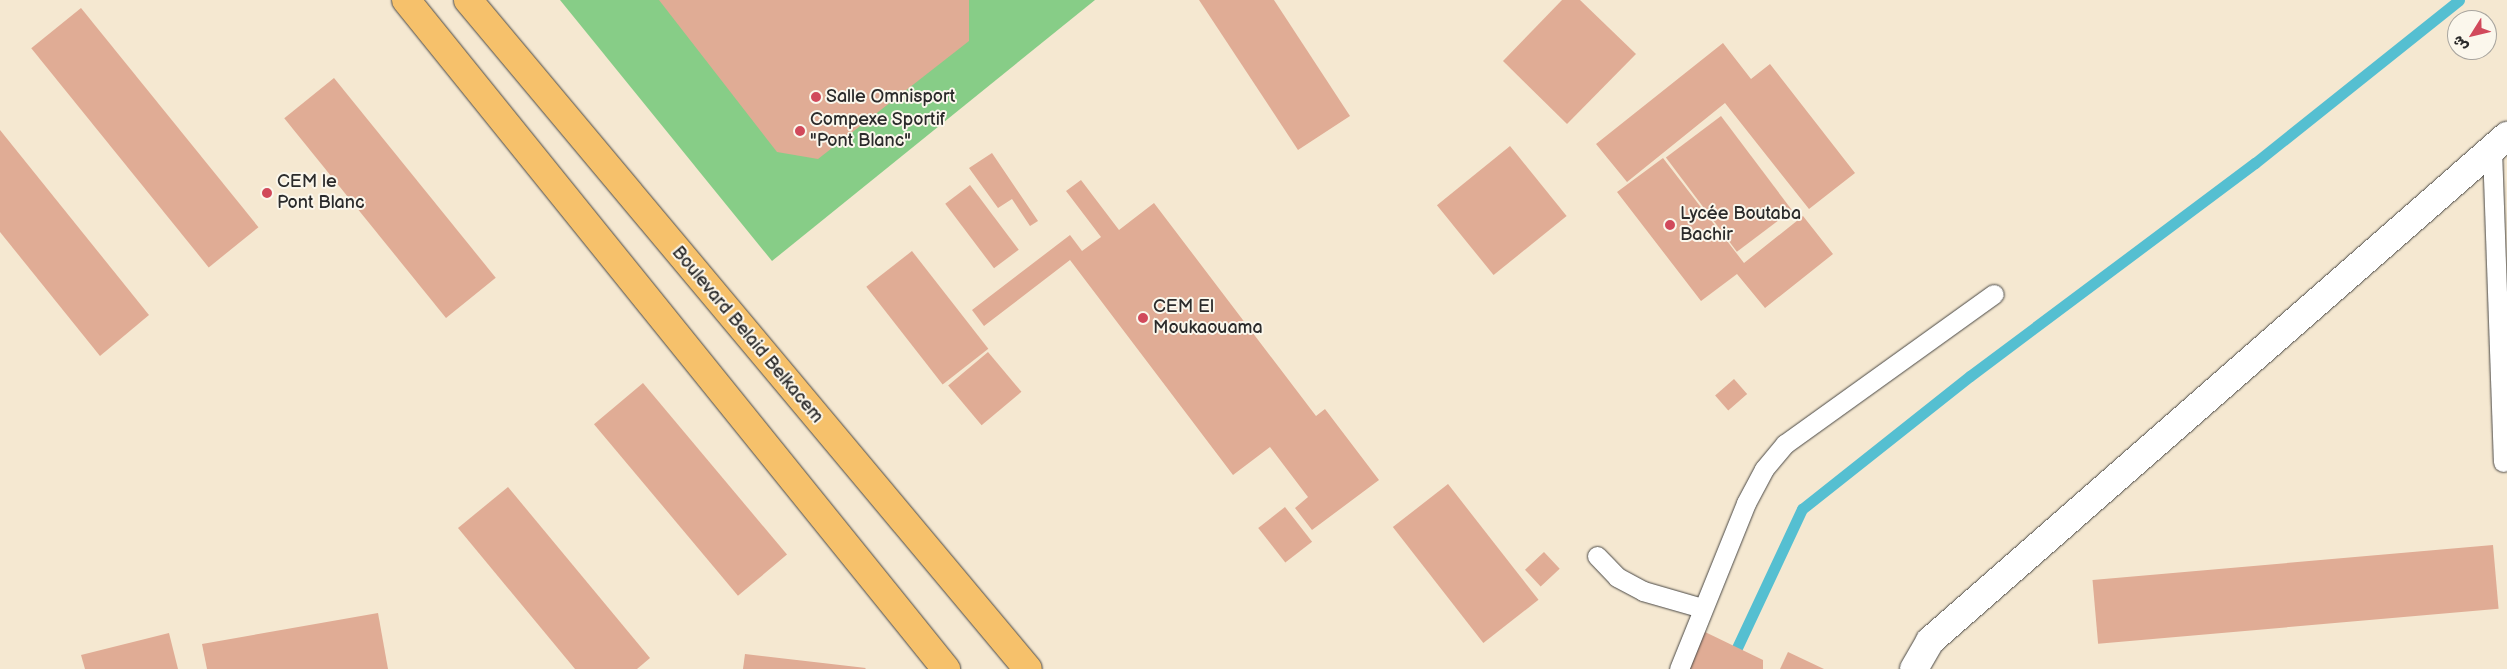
<!DOCTYPE html>
<meta charset="utf-8">
<style>
body{margin:0}
#map{position:relative;width:2507px;height:669px;overflow:hidden;background:#f5e8d1;font-family:"Balsamiq Sans","Playpen Sans Arabic",sans-serif}
div>[style]{position:absolute}
.green>*{inset:0;background:#87cd87}
.stream>*{height:11px;margin:-5.5px;padding:0 5.5px;transform-origin:5.5px;border-radius:5.5px;background:#55bfd1}
.building>*{inset:0;background:#e0ac95;transform-origin:0 0}
.roads{filter:drop-shadow(0 0 1px #494744) drop-shadow(0 0 1px #494744)}
.service>*{height:19px;margin:-9.5px;padding:0 9.5px;transform-origin:9.5px;border-radius:9.5px;background:#fff}
.minor>*{height:28px;margin:-14px;padding:0 14px;transform-origin:14px;border-radius:14px;background:#fff}
.primary>*{height:28px;margin:-14px;padding:0 14px;transform-origin:14px;border-radius:14px;background:#f6c16b}
.dots>*{width:14px;height:14px;translate:-50% -50%;box-sizing:border-box;border:2px solid #fbf7ec;border-radius:50%}
span{translate:-50% -50%;white-space:nowrap;text-align:center;line-height:1.15;-webkit-text-stroke:4px #fbf7ec;paint-order:stroke}
.poi-label{font-size:18px;color:#2b2b2b}
.left{translate:0 -50%;text-align:left}
.street-label{font-size:18px;color:#2b2b2b}
.north{position:absolute;left:2447px;top:10px;width:50px;height:50px;box-sizing:border-box;background:#fbf7ec;border:1px solid #a8a59f;border-radius:50%;rotate:234deg;font-size:14px;font-weight:700;line-height:20px;text-align:center;color:#2b2b2b}
.north::after{content:'';display:block;margin:auto;width:18px;height:22px;background:#d1495b;clip-path:polygon(50% 0,100% 100%,50% 72%,0 100%)}
</style>
<div id="map">
<div class="green">
<div style="clip-path:polygon(560px 0,1095px 0,772px 261px)"></div>
</div>
<div class="stream">
<div style="left:1727px;top:669px;width:177px;rotate:-64.9deg"></div>
<div style="left:1802px;top:509px;width:214px;rotate:-38.4deg"></div>
<div style="left:1970px;top:376px;width:356px;rotate:-36.8deg"></div>
<div style="left:2255px;top:163px;width:261px;rotate:-38.6deg"></div>
</div>
<div class="building">
<div style="clip-path:polygon(659px 0,969px 0,969px 41px,818px 159px,777px 152px)"></div>
<div style="clip-path:polygon(1199px 0,1274px 0,1350px 116px,1298px 150px)"></div>
<div style="clip-path:polygon(1562px 0,1580px 0,1636px 54px,1567px 124px,1503px 61px)"></div>
<div style="left:81px;top:8px;width:282px;height:64px;rotate:51deg"></div>
<div style="clip-path:polygon(1723px 43px,1751px 79px,1770px 64px,1855px 173px,1809px 209px,1725px 103px,1627px 182px,1596px 144px)"></div>
<div style="left:334px;top:78px;width:257px;height:64px;rotate:51deg"></div>
<div style="left:1721px;top:116px;width:118px;height:69px;rotate:53deg"></div>
<div style="clip-path:polygon(0 130px,149px 315px,100px 356px,0 232px)"></div>
<div style="left:1510px;top:146px;width:90px;height:94px;rotate:51deg"></div>
<div style="clip-path:polygon(992px 153px,1038px 221px,1030px 226px,1012px 199px,998px 208px,969px 168px)"></div>
<div style="clip-path:polygon(1663px 158px,1744px 263px,1803px 216px,1833px 254px,1765px 308px,1737px 274px,1701px 301px,1617px 192px)"></div>
<div style="clip-path:polygon(1081px 180px,1119px 230px,1154px 203px,1316px 416px,1325px 409px,1379px 480px,1312px 530px,1295px 508px,1308px 497px,1270px 447px,1233px 475px,1070px 260px,984px 326px,972px 310px,1070px 235px,1082px 251px,1101px 237px,1066px 191px)"></div>
<div style="left:970px;top:185px;width:81px;height:31px;rotate:53deg"></div>
<div style="left:912px;top:251px;width:124px;height:58px;rotate:52deg"></div>
<div style="left:988px;top:352px;width:52px;height:52px;rotate:50deg"></div>
<div style="left:1734px;top:379px;width:20px;height:25px;rotate:49deg"></div>
<div style="left:643px;top:383px;width:224px;height:64px;rotate:50deg"></div>
<div style="left:1448px;top:484px;width:147px;height:70px;rotate:52deg"></div>
<div style="clip-path:polygon(508px 487px,650px 658px,637px 669px,575px 669px,458px 528px)"></div>
<div style="left:1285px;top:507px;width:44px;height:34px;rotate:52deg"></div>
<div style="left:2493px;top:545px;width:64px;height:402px;rotate:85deg"></div>
<div style="left:1544px;top:552px;width:23px;height:26px;rotate:47deg"></div>
<div style="clip-path:polygon(378px 613px,388px 669px,207px 669px,202px 644px)"></div>
<div style="clip-path:polygon(1703px 631px,1763px 660px,1763px 669px,1688px 669px)"></div>
<div style="clip-path:polygon(169px 633px,178px 669px,85px 669px,81px 655px)"></div>
<div style="clip-path:polygon(1788px 652px,1824px 669px,1780px 669px)"></div>
<div style="clip-path:polygon(745px 654px,866px 668px,865px 669px,743px 669px)"></div>
</div>
<div class="roads">
<div class="service">
<div style="left:2492px;top:149px;width:313px;rotate:88deg"></div>
<div style="left:1597px;top:556px;width:29px;rotate:46deg"></div>
<div style="left:1617px;top:577px;width:30px;rotate:28deg"></div>
<div style="left:1643px;top:591px;width:61px;rotate:16.1deg"></div>
<div style="left:1679px;top:669px;width:179px;rotate:-68deg"></div>
<div style="left:1746px;top:503px;width:38px;rotate:-62deg"></div>
<div style="left:1764px;top:469px;width:33px;rotate:-50deg"></div>
<div style="left:1785px;top:444px;width:257px;rotate:-35.7deg"></div>
</div>
<div class="minor">
<div style="left:1914px;top:669px;width:32px;rotate:-60deg"></div>
<div style="left:1930px;top:641px;width:767px;rotate:-41.19deg"></div>
</div>
<div class="primary">
<div style="left:406px;top:0;width:860px;rotate:51.09deg"></div>
<div style="left:468px;top:0;width:872px;rotate:50.07deg"></div>
</div>
</div>
<div class="dots">
<div style="left:816px;top:97px;background:#d1495b"></div>
<div style="left:800px;top:131px;background:#d1495b"></div>
<div style="left:267px;top:193px;background:#d1495b"></div>
<div style="left:1670px;top:225px;background:#d1495b"></div>
<div style="left:1143px;top:318px;background:#d1495b"></div>
</div>
<div class="poi-label">
<span class="left" style="left:826px;top:97px">Salle Omnisport</span>
<span class="left" style="left:810px;top:131px">Compexe Sportif<br>"Pont Blanc"</span>
<span class="left" style="left:277px;top:193px">CEM le<br>Pont Blanc</span>
<span class="left" style="left:1680px;top:225px">Lycée Boutaba<br>Bachir</span>
<span class="left" style="left:1153px;top:318px">CEM El<br>Moukaouama</span>
</div>
<div class="street-label">
<span style="left:747px;top:335px;rotate:50deg">Boulevard Belaid Belkacem</span>
</div>
<div class="north">ش</div>
</div>
